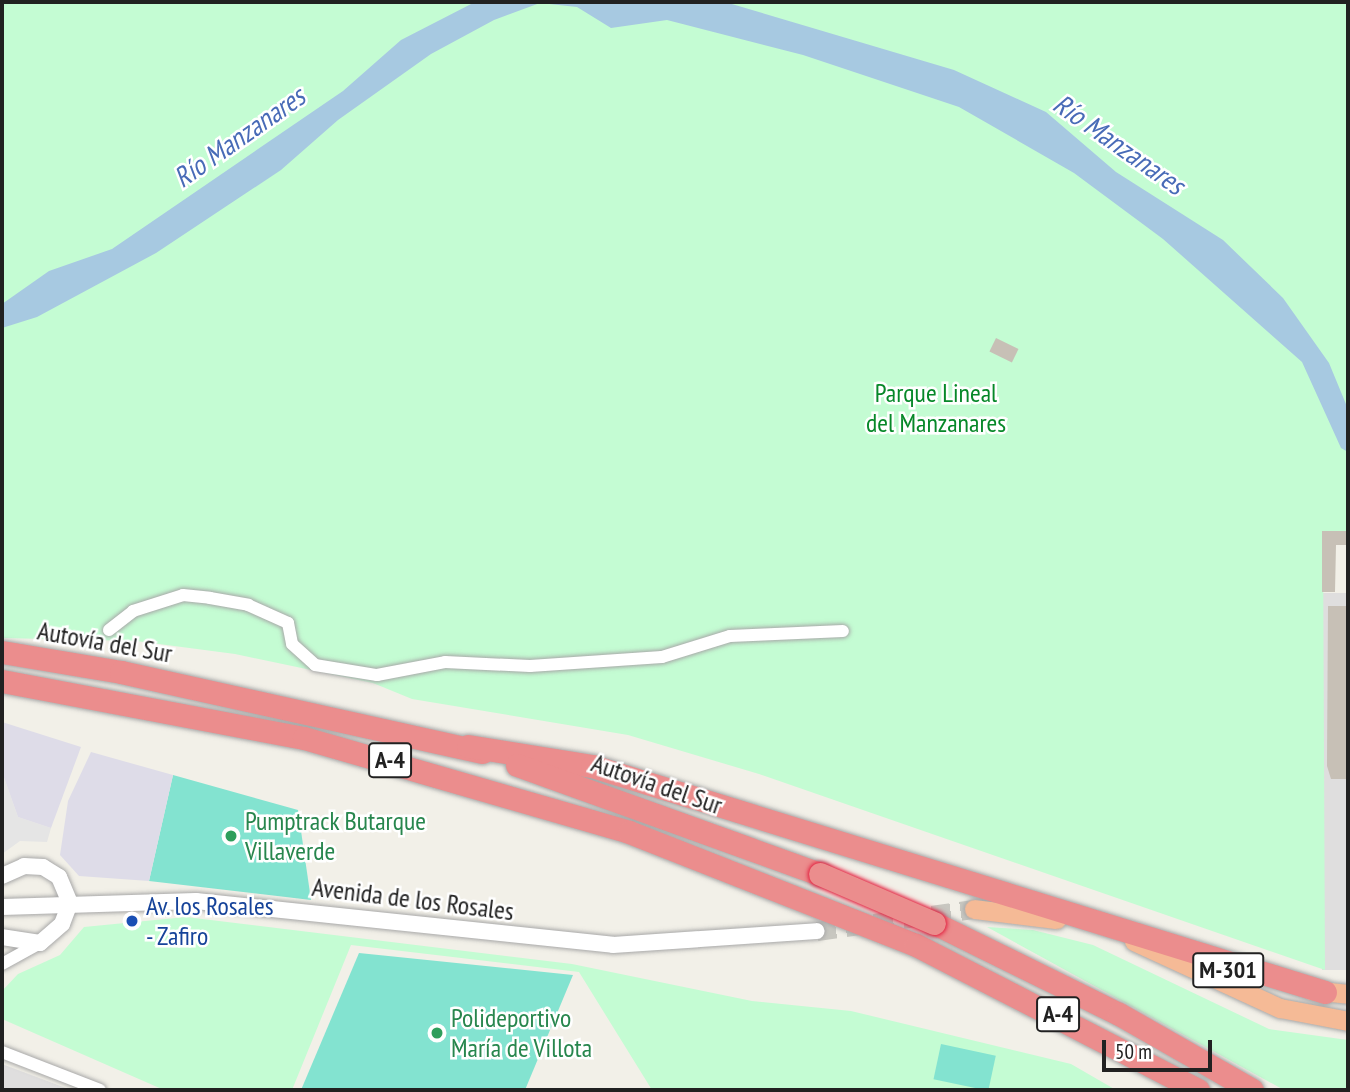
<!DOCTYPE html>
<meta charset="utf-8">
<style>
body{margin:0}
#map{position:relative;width:1350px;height:1092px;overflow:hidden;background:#f2f0e8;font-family:"PT Sans Narrow",sans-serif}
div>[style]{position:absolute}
.residential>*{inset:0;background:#dfdede;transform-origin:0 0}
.park>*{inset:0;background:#c4fcd3}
.pitch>*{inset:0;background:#83e3d0;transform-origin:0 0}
.parking>*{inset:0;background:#e5e5e5}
.plaza>*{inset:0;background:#dedce8}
.water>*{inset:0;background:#a7c9e1}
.building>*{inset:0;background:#c7c0b6;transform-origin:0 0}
.trunk-tunnel>*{height:19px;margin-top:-9.5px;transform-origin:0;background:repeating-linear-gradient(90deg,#c8c7c0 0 19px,transparent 0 29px)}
.roads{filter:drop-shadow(0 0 2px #a8a8a8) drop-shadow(0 0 2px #a8a8a8)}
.minor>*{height:12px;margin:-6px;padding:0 6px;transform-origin:6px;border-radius:6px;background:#fff}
.tertiary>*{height:16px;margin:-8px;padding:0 8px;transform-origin:8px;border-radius:8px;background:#fff}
.trunk>*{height:19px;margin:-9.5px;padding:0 9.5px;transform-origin:9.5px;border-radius:9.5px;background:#f5ba96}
.motorway>*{height:23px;margin:-11.5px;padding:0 11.5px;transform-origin:11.5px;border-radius:11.5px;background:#eb8d8d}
.bridges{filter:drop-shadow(0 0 2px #e32140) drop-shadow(0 0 2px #e32140)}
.motorway-bridge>*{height:23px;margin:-11.5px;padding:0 11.5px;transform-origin:11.5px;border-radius:11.5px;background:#eb8d8d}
.dots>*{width:19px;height:19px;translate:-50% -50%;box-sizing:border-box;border:4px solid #fff;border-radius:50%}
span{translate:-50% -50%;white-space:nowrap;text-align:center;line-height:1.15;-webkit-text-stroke:5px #fff;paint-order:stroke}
.shield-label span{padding:2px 5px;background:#fff;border:2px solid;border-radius:5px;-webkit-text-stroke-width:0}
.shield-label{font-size:24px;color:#212121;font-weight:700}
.park-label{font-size:26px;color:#078829}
.street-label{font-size:26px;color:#212121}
.leisure-label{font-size:26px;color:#27864d}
.left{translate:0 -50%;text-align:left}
.transit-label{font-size:26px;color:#164399}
.water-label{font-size:28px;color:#486bb7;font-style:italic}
.frame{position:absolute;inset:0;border:4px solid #212121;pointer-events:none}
.scale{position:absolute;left:1102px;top:1040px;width:110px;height:32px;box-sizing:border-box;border:4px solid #212121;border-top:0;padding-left:9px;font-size:21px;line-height:24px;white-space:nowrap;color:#212121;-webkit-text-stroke:5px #fff;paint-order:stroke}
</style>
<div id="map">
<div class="residential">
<div style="left:1348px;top:593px;width:377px;height:26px;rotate:90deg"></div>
<div style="clip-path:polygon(2px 1064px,71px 1090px,2px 1090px)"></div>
</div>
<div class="park">
<div style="clip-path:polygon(2px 2px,1348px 2px,1348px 532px,1323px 531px,1325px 970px,759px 774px,628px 735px,412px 699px,373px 683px,235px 654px,136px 641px,2px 638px)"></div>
<div style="clip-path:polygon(186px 917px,572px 964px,752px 1001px,851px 1011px,1071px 1064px,1116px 1090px,652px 1090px,579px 972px,351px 945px,292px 1090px,164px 1090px,2px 1019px,2px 991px,18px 974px,60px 955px,84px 927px)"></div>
<div style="clip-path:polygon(987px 927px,1033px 930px,1093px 945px,1269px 1029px,1348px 1040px,1348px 1090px,1284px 1090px)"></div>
</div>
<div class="pitch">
<div style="clip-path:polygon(173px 775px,298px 810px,311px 900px,149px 881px)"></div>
<div style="clip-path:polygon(359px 953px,573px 975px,525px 1090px,301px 1090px)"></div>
<div style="left:941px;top:1044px;width:56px;height:36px;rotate:12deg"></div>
</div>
<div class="parking">
<div style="clip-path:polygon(2px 772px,18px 817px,51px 828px,47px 842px,20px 841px,2px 854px)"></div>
</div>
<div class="plaza">
<div style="clip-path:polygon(2px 722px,81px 747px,51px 828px,18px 817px,2px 772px)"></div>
<div style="clip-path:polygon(91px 752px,173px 775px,149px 881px,79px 876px,60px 855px,68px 801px)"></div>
</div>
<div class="water">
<div style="clip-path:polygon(475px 2px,725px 2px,954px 70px,1046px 112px,1116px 172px,1223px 240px,1283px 298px,1329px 363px,1348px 409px,1348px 452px,1341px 448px,1302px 362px,1163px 239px,1074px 173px,959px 107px,803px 55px,667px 20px,611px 28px,577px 7px,540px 3px,494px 20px,431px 54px,338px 120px,281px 170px,156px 253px,37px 317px,2px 328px,2px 304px,49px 271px,112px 249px,343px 91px,401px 40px)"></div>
</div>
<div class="building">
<div style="left:996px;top:338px;width:25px;height:15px;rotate:26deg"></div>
<div style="clip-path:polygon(1322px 531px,1348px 531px,1348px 545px,1336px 545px,1335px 592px,1322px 592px)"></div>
<div style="clip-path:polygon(1328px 606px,1348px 606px,1348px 779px,1331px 779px,1327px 766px)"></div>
</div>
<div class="trunk-tunnel">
<div style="left:817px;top:931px;width:159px;rotate:-8deg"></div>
</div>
<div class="roads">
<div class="minor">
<div style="left:109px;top:630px;width:31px;rotate:-38deg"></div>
<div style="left:133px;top:611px;width:52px;rotate:-17.7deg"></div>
<div style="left:183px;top:595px;width:27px;rotate:6deg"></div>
<div style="left:210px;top:598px;width:39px;rotate:10deg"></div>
<div style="left:248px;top:605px;width:44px;rotate:24.2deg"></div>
<div style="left:288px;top:623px;width:21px;rotate:79deg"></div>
<div style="left:292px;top:644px;width:31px;rotate:42deg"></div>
<div style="left:315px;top:665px;width:63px;rotate:9.2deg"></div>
<div style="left:377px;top:675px;width:69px;rotate:-10.8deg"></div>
<div style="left:445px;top:662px;width:85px;rotate:2.7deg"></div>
<div style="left:530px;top:666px;width:132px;rotate:-3.9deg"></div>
<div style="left:662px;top:657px;width:71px;rotate:-17.2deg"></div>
<div style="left:730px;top:636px;width:113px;rotate:-2.5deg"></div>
<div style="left:2px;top:964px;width:43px;rotate:-28.9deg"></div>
<div style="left:2px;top:1052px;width:105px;rotate:21.2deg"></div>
</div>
<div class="tertiary">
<div style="left:2px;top:876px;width:24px;rotate:-24deg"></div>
<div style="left:24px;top:866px;width:19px;rotate:3deg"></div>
<div style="left:43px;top:867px;width:19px;rotate:32deg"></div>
<div style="left:59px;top:877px;width:28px;rotate:67deg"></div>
<div style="left:70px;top:903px;width:22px;rotate:111deg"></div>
<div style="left:62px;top:924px;width:29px;rotate:139deg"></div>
<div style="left:40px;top:943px;width:38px;rotate:-171deg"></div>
<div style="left:2px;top:907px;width:194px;rotate:-1.8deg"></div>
<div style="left:196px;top:901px;width:419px;rotate:6deg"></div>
<div style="left:613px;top:945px;width:204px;rotate:-3.9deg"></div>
</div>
<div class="trunk">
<div style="left:974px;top:909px;width:83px;rotate:7deg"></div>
<div style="left:1134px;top:941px;width:161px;rotate:24.7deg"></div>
<div style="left:1280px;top:1008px;width:69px;rotate:10.8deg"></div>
<div style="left:1311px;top:990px;width:37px;rotate:6deg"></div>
</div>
<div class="motorway">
<div style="left:2px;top:652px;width:121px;rotate:9.5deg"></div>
<div style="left:121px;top:672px;width:370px;rotate:12.5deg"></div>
<div style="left:2px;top:681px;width:307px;rotate:10.7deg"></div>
<div style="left:304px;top:738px;width:338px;rotate:16.1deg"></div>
<div style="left:629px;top:832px;width:308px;rotate:21.5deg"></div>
<div style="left:916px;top:945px;width:317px;rotate:27.2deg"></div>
<div style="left:468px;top:746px;width:126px;rotate:9.2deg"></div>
<div style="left:592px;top:766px;width:767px;rotate:17.14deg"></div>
<div style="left:517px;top:765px;width:322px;rotate:19.8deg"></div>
<div style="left:934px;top:923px;width:206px;rotate:26.2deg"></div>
<div style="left:1119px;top:1014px;width:153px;rotate:29.7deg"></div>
</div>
</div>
<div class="bridges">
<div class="motorway-bridge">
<div style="left:820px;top:874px;width:124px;rotate:23.3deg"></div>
</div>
</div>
<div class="dots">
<div style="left:231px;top:836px;background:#2e9e5b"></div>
<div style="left:132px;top:921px;background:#1a4fb4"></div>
<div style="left:437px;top:1033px;background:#2e9e5b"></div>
</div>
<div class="shield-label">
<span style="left:390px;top:760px">A-4</span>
<span style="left:1228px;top:970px">M-301</span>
<span style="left:1058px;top:1014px">A-4</span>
</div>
<div class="park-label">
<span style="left:936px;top:408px">Parque Lineal<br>del Manzanares</span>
</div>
<div class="street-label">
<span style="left:105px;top:642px;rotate:10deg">Autovía del Sur</span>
<span style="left:657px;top:784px;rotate:19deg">Autovía del Sur</span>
<span style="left:413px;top:899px;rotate:7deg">Avenida de los Rosales</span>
</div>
<div class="leisure-label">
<span class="left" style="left:245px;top:836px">Pumptrack Butarque<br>Villaverde</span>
<span class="left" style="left:451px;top:1033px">Polideportivo<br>María de Villota</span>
</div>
<div class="transit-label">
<span class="left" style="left:146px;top:921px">Av. los Rosales<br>- Zafiro</span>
</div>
<div class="water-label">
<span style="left:239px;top:137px;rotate:-35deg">Río Manzanares</span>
<span style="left:1119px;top:144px;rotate:35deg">Río Manzanares</span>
</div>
<div class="frame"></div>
<div class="scale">50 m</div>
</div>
